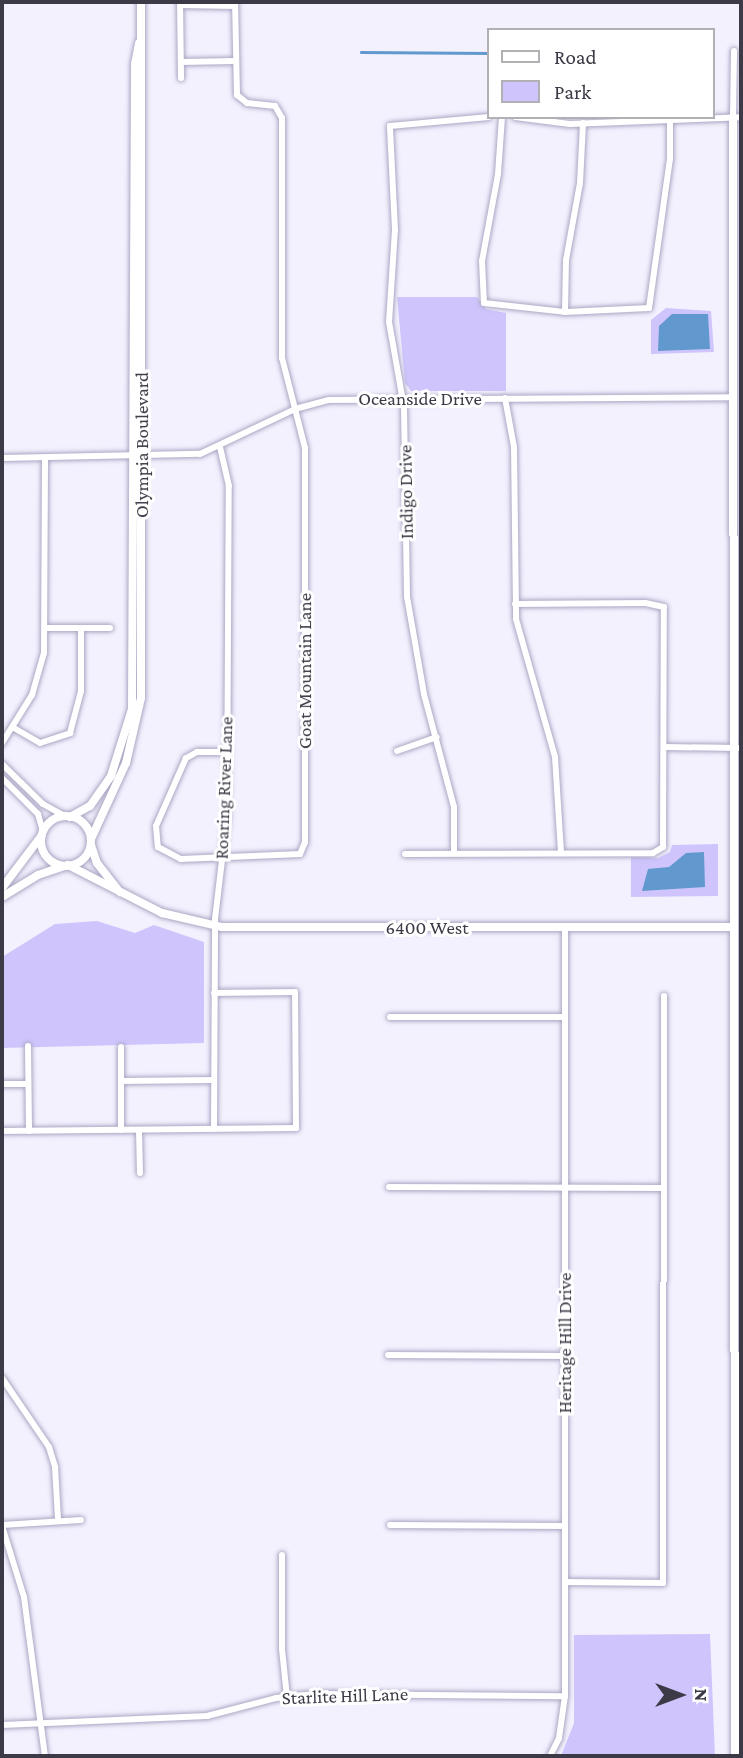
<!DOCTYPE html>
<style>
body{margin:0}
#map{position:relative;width:743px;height:1758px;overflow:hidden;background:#f3f1fe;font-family:"Crimson Pro",serif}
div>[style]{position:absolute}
.green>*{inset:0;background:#cfc5fc}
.water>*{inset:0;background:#6199cf}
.stream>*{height:2.5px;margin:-1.25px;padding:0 1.25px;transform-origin:1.25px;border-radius:1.25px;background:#6199cf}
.roads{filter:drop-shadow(0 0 2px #aba7c4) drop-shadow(0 0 2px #aba7c4)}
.minor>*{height:6px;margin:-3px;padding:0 3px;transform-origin:3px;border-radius:3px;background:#fff}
.tertiary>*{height:8px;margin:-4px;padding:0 4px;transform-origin:4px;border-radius:4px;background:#fff}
.tertiary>.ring{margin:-4px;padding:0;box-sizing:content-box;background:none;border:8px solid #fff;border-radius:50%}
span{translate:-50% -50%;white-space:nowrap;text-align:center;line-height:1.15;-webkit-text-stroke:6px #fff;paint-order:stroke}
.street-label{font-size:19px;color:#3c3a46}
.frame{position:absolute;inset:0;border:4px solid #3c3a46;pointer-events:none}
.legend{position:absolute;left:487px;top:28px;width:228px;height:91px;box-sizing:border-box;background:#fff;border:2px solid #b1b0b5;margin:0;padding:9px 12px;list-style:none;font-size:21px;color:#3c3a46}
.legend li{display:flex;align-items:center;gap:14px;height:35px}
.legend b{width:35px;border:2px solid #b1b0b5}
.north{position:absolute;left:645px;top:1660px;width:70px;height:70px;-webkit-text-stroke:5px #fff;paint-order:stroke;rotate:90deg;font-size:19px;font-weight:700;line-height:28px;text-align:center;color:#3c3a46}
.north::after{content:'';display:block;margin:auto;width:24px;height:32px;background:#3c3a46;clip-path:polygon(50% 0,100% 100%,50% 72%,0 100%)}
</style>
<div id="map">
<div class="green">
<div style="clip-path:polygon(397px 297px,477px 297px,486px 309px,506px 313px,506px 391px,411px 391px,405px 383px)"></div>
<div style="clip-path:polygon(666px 308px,711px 311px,714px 352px,651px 354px,651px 320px)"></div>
<div style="clip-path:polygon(718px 844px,718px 896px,631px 897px,631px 857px,658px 858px,670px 852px,672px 845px)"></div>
<div style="clip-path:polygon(97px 921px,135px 933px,154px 925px,204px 942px,204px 1043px,2px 1048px,2px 957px,55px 924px)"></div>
<div style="clip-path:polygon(710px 1634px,715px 1756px,561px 1756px,574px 1723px,574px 1635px)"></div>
</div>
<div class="water">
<div style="clip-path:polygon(672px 314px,708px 314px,710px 349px,658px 351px,659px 326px)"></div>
<div style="clip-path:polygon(704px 852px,705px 887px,642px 891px,648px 869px,669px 867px,686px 853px)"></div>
</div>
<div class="stream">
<div style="left:361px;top:52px;width:128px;rotate:0.4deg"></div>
</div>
<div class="roads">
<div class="minor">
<div style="left:180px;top:2px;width:76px;rotate:89.2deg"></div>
<div style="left:181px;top:5px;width:54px;rotate:1.1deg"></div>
<div style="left:181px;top:62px;width:54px;rotate:-1.1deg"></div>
<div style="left:502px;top:117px;width:57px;rotate:94deg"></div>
<div style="left:498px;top:174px;width:88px;rotate:100.4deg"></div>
<div style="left:482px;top:261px;width:42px;rotate:87.3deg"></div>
<div style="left:484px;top:303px;width:81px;rotate:6.3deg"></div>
<div style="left:565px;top:312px;width:84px;rotate:-2.7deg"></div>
<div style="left:649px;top:308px;width:150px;rotate:-82deg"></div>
<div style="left:670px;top:159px;width:41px;rotate:-90deg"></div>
<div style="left:515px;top:117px;width:55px;rotate:7.3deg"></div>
<div style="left:570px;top:124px;width:171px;rotate:-2.3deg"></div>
<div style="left:733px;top:117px;width:66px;rotate:-89.1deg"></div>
<div style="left:565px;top:312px;width:52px;rotate:-88.9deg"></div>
<div style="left:566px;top:260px;width:78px;rotate:-79.7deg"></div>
<div style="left:580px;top:183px;width:60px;rotate:-87.1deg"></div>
<div style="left:505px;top:398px;width:50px;rotate:79.6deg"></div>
<div style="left:514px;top:447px;width:172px;rotate:89.3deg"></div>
<div style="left:516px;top:619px;width:143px;rotate:74.2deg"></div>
<div style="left:555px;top:757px;width:96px;rotate:86.4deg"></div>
<div style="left:2px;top:458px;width:198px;rotate:-1.2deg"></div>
<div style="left:200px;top:454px;width:105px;rotate:-25.3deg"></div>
<div style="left:295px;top:409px;width:35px;rotate:-15deg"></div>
<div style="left:329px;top:400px;width:403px;rotate:-0.4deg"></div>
<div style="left:46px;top:628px;width:64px"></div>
<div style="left:14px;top:728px;width:30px;rotate:30deg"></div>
<div style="left:40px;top:743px;width:32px;rotate:-18deg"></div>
<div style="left:70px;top:733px;width:43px;rotate:-75.3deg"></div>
<div style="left:81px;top:691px;width:63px;rotate:-90deg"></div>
<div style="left:2px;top:743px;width:57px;rotate:-58deg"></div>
<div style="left:32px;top:695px;width:44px;rotate:-74.1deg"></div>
<div style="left:44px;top:653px;width:195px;rotate:-89.7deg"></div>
<div style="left:666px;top:747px;width:75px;rotate:0.8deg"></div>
<div style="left:397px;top:751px;width:42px;rotate:-19.3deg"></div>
<div style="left:228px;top:752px;width:31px;rotate:180deg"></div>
<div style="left:197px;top:752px;width:13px;rotate:151deg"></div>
<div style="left:186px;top:758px;width:74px;rotate:113.8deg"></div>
<div style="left:156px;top:826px;width:21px;rotate:85deg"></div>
<div style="left:158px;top:847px;width:26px;rotate:28deg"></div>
<div style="left:181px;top:859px;width:119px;rotate:-2.4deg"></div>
<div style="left:300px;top:854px;width:13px;rotate:-67deg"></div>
<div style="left:305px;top:842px;width:394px;rotate:-90deg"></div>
<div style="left:305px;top:448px;width:93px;rotate:-104.3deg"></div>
<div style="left:282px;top:358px;width:240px;rotate:-90deg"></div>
<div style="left:282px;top:118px;width:14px;rotate:-120deg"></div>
<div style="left:275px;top:106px;width:28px;rotate:-174deg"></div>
<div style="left:247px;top:103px;width:13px;rotate:-141deg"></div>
<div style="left:237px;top:95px;width:93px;rotate:-91.2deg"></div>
<div style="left:2px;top:764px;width:57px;rotate:44.3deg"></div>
<div style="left:43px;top:804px;width:25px;rotate:29deg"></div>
<div style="left:2px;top:778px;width:51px;rotate:45deg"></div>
<div style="left:38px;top:814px;width:19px;rotate:74deg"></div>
<div style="left:454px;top:853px;width:46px;rotate:-90deg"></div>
<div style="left:454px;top:807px;width:117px;rotate:-104.9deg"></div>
<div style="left:424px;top:694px;width:98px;rotate:-99.9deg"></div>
<div style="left:407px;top:597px;width:190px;rotate:-90.9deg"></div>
<div style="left:404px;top:407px;width:86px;rotate:-100deg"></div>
<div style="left:389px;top:322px;width:92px;rotate:-86.3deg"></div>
<div style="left:395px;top:230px;width:104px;rotate:-92.8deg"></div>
<div style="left:390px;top:126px;width:99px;rotate:-5.2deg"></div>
<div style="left:405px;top:854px;width:248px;rotate:-0.2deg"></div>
<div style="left:653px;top:853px;width:12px;rotate:-31deg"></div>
<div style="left:663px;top:847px;width:240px;rotate:-89.8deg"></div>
<div style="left:664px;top:607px;width:19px;rotate:-168deg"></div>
<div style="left:645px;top:603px;width:130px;rotate:179.6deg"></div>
<div style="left:390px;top:1017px;width:174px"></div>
<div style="left:28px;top:1046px;width:85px;rotate:89.3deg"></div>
<div style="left:121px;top:1047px;width:83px;rotate:90deg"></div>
<div style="left:121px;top:1081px;width:93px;rotate:-0.6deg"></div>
<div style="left:2px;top:1084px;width:26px"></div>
<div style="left:214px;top:1129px;width:210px;rotate:-89.7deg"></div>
<div style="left:215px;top:919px;width:102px;rotate:-83.2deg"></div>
<div style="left:227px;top:818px;width:332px;rotate:-89.7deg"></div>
<div style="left:229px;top:486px;width:39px;rotate:-103deg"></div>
<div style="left:139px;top:1130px;width:43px;rotate:88.7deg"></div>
<div style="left:2px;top:1131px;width:294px;rotate:-0.6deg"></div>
<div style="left:296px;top:1128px;width:136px;rotate:-90.4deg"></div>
<div style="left:295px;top:992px;width:81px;rotate:179.3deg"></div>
<div style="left:389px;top:1187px;width:274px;rotate:0.2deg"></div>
<div style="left:388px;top:1355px;width:178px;rotate:0.3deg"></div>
<div style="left:2px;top:1378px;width:83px;rotate:55.7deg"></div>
<div style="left:49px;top:1447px;width:21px;rotate:73deg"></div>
<div style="left:55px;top:1467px;width:52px;rotate:86.7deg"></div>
<div style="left:2px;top:1525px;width:79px;rotate:-3.6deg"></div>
<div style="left:390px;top:1525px;width:175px;rotate:0.3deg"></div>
<div style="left:2px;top:1526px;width:74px;rotate:72.8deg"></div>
<div style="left:24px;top:1597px;width:160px;rotate:82.5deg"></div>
<div style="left:282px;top:1555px;width:94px;rotate:90deg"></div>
<div style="left:282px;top:1649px;width:48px;rotate:84.1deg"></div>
<div style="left:566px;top:1582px;width:97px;rotate:0.6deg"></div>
<div style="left:663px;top:1583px;width:587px;rotate:-89.9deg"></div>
<div style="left:2px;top:1725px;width:205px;rotate:-2.5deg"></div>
<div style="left:207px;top:1716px;width:71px;rotate:-14.6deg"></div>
<div style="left:276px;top:1698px;width:40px;rotate:-5.7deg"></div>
<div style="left:316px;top:1694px;width:249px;rotate:0.5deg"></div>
<div style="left:550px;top:1756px;width:20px;rotate:-63deg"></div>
<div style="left:559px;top:1738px;width:42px;rotate:-81.9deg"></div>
<div style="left:565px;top:1696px;width:768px;rotate:-90deg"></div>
</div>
<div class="tertiary">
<div style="left:733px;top:117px;width:1639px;rotate:89.93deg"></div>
<div class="ring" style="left:41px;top:816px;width:42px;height:42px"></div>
<div style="left:70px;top:817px;width:23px;rotate:-29deg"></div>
<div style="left:90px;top:806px;width:37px;rotate:-55deg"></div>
<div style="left:111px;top:776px;width:70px;rotate:-72.6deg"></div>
<div style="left:132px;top:709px;width:645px;rotate:-89.73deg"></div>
<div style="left:135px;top:64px;width:21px;rotate:-79deg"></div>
<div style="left:91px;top:839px;width:84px;rotate:-65.3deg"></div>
<div style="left:126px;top:763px;width:67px;rotate:-77deg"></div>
<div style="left:141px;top:698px;width:696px;rotate:-90deg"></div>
<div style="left:91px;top:845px;width:19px;rotate:72deg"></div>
<div style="left:97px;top:863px;width:37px;rotate:52deg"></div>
<div style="left:68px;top:865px;width:106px;rotate:27.1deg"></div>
<div style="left:162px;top:913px;width:62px;rotate:13.1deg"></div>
<div style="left:222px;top:927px;width:508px"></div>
<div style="left:2px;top:888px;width:66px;rotate:-53deg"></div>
<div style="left:2px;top:897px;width:42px;rotate:-31.4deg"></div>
<div style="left:38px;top:875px;width:28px;rotate:-19deg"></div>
</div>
</div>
<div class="street-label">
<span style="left:420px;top:399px">Oceanside Drive</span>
<span style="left:142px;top:445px;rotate:-90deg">Olympia Boulevard</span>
<span style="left:406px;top:492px;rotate:-91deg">Indigo Drive</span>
<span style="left:305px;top:671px;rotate:-90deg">Goat Mountain Lane</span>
<span style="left:224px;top:788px;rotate:-88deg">Roaring River Lane</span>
<span style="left:427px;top:928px">6400 West</span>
<span style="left:565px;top:1343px;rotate:-90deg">Heritage Hill Drive</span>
<span style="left:345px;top:1696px;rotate:-2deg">Starlite Hill Lane</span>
</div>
<div class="frame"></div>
<ul class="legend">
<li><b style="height:9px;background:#fff"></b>Road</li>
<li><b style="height:19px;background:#cfc5fc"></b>Park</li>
</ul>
<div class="north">N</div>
</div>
